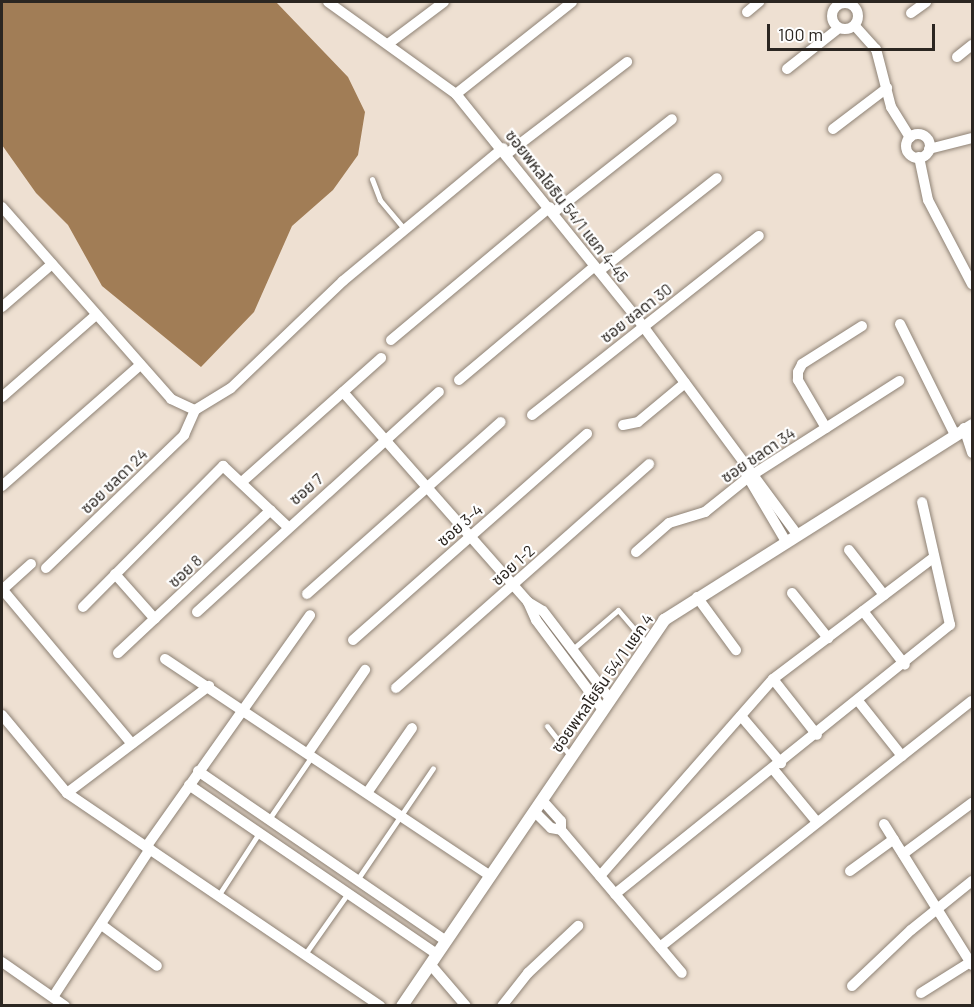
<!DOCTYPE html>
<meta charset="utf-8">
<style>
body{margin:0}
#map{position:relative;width:974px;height:1007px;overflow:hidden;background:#eee0d2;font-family:Barlow,"Noto Sans Thai",sans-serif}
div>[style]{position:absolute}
.water>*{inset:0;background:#a17d56}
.roads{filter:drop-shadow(0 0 2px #8e8275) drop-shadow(0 0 2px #8e8275)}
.service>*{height:5px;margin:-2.5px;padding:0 2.5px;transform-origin:2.5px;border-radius:2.5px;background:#fff}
.minor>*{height:10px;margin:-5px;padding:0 5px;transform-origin:5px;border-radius:5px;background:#fff}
.minor>.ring{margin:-5px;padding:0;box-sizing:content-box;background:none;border:10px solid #fff;border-radius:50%}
.tertiary>*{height:12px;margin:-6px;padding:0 6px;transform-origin:6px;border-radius:6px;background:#fff}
span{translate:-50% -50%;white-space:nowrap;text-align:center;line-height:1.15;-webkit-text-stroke:4.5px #fff;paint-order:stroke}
.street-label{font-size:16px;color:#2b2621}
.frame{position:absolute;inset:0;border:3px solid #2b2621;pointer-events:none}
.scale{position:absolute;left:767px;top:24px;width:168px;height:27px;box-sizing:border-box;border:3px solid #2b2621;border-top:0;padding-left:8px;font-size:18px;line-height:21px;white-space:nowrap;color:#2b2621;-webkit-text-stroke:4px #fff;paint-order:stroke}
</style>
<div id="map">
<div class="water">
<div style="clip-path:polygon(2px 2px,276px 2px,348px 77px,365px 112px,358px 155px,333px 190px,292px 226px,254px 312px,201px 367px,102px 286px,68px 225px,36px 193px,2px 145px)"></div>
</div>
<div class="roads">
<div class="service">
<div style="left:372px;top:179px;width:22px;rotate:69deg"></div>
<div style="left:380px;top:200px;width:39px;rotate:50deg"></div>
<div style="left:574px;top:648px;width:58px;rotate:-40.8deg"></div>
<div style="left:618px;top:610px;width:45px;rotate:49.5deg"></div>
<div style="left:547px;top:726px;width:37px;rotate:52deg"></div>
<div style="left:269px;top:819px;width:76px;rotate:-55.7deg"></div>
<div style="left:357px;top:880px;width:135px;rotate:-55.8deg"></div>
<div style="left:218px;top:896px;width:75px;rotate:-56.9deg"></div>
<div style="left:305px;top:954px;width:75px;rotate:-54.8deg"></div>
</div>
<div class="minor">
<div style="left:328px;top:2px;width:158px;rotate:35.7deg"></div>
<div style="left:456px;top:94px;width:288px;rotate:51.1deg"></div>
<div style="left:637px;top:318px;width:267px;rotate:53.5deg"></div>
<div class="ring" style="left:832px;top:3px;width:16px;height:16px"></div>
<div style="left:747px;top:12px;width:16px;rotate:-40deg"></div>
<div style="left:911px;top:13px;width:19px;rotate:-36deg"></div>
<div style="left:855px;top:26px;width:31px;rotate:48deg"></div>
<div style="left:876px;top:49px;width:60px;rotate:75.5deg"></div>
<div style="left:891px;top:107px;width:36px;rotate:58deg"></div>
<div style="left:388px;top:44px;width:70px;rotate:-36.9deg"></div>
<div style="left:957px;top:57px;width:19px;rotate:-39deg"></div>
<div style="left:787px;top:69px;width:66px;rotate:-38.3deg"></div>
<div style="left:456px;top:94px;width:148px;rotate:-38.4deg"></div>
<div style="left:833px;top:129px;width:68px;rotate:-37.2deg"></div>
<div class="ring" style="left:906px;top:134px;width:14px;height:14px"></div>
<div style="left:929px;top:149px;width:44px;rotate:-14.3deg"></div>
<div style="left:508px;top:153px;width:150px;rotate:-37.4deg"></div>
<div style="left:919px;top:157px;width:44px;rotate:78.2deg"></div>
<div style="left:928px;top:200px;width:95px;rotate:62.4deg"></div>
<div style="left:2px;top:207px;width:256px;rotate:48.6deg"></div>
<div style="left:171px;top:399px;width:26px;rotate:25deg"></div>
<div style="left:554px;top:212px;width:150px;rotate:-38.2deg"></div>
<div style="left:599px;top:271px;width:150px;rotate:-38.2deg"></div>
<div style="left:2px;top:307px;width:66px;rotate:-40.7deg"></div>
<div style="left:900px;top:324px;width:122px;rotate:63.6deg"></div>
<div style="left:391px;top:340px;width:207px;rotate:-39.9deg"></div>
<div style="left:459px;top:380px;width:177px;rotate:-40deg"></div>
<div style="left:343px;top:392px;width:280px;rotate:48.6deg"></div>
<div style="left:528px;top:602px;width:17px;rotate:31deg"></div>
<div style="left:543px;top:611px;width:111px;rotate:52.7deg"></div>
<div style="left:2px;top:397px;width:125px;rotate:-41.1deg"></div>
<div style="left:195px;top:410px;width:42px;rotate:-31.4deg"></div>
<div style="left:231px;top:388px;width:155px;rotate:-43.7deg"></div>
<div style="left:343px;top:281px;width:208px;rotate:-39.7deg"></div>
<div style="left:532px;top:415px;width:289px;rotate:-38.3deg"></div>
<div style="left:623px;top:425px;width:15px;rotate:-11deg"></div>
<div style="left:638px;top:422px;width:61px;rotate:-39.7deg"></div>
<div style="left:826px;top:428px;width:56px;rotate:-120.3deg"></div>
<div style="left:798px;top:380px;width:8px;rotate:-90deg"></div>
<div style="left:798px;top:372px;width:9px;rotate:-63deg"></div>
<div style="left:802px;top:364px;width:71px;rotate:-32.3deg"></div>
<div style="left:964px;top:428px;width:26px;rotate:72deg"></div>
<div style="left:745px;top:472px;width:79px;rotate:59.5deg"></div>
<div style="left:243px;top:481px;width:185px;rotate:-41.7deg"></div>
<div style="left:2px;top:486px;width:184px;rotate:-41.2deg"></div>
<div style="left:849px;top:550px;width:57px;rotate:52.1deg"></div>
<div style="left:636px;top:552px;width:44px;rotate:-41.3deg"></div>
<div style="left:669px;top:523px;width:38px;rotate:-17deg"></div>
<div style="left:705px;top:512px;width:53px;rotate:-38.8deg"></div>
<div style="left:746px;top:479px;width:182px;rotate:-32.6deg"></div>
<div style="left:46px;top:568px;width:192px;rotate:-43.9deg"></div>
<div style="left:184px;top:435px;width:27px;rotate:-66deg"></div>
<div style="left:115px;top:574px;width:60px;rotate:48.4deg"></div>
<div style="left:2px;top:589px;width:202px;rotate:50deg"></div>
<div style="left:2px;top:590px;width:39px;rotate:-42deg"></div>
<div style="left:792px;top:593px;width:58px;rotate:51.3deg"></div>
<div style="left:307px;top:594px;width:259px;rotate:-41.6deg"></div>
<div style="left:697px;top:597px;width:66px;rotate:53.7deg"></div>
<div style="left:528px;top:602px;width:20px;rotate:66deg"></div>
<div style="left:536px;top:620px;width:112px;rotate:53.3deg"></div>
<div style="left:83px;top:607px;width:199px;rotate:-45.2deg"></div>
<div style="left:223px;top:466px;width:88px;rotate:43.2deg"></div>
<div style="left:863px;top:611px;width:68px;rotate:52.1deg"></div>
<div style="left:197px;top:612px;width:327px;rotate:-42.3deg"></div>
<div style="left:353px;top:640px;width:312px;rotate:-41.4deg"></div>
<div style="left:118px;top:653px;width:209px;rotate:-43.1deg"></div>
<div style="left:165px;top:659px;width:391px;rotate:33.7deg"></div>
<div style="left:773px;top:679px;width:71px;rotate:51.8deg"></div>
<div style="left:396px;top:688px;width:338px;rotate:-41.5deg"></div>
<div style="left:859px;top:702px;width:69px;rotate:51.5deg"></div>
<div style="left:2px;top:715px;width:102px;rotate:50.2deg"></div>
<div style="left:67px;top:793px;width:379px;rotate:34.2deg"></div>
<div style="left:741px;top:716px;width:62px;rotate:49.6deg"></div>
<div style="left:308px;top:753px;width:101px;rotate:-55.5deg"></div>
<div style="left:773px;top:769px;width:69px;rotate:50.3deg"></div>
<div style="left:198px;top:771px;width:301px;rotate:34.4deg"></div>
<div style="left:189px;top:785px;width:300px;rotate:34.3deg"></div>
<div style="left:67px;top:793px;width:178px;rotate:-37deg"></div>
<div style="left:367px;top:793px;width:79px;rotate:-55.3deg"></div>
<div style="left:542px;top:800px;width:28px;rotate:48deg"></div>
<div style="left:561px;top:821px;width:9px;rotate:90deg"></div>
<div style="left:561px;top:830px;width:187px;rotate:49.8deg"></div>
<div style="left:534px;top:811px;width:24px;rotate:45deg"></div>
<div style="left:551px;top:828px;width:10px;rotate:11deg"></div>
<div style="left:884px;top:824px;width:166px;rotate:58deg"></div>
<div style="left:146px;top:847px;width:284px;rotate:-54.7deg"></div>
<div style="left:903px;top:854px;width:86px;rotate:-36.5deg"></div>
<div style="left:850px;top:871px;width:54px;rotate:-36deg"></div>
<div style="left:600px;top:876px;width:262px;rotate:-48.7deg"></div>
<div style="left:773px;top:679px;width:201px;rotate:-37.1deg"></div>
<div style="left:615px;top:894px;width:430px;rotate:-38.8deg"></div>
<div style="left:950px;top:625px;width:126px;rotate:-102.8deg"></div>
<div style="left:103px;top:926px;width:67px;rotate:36.5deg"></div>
<div style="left:660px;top:947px;width:397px;rotate:-38.3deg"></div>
<div style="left:2px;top:962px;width:77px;rotate:34.9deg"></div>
<div style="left:430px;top:964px;width:55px;rotate:49.4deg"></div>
<div style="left:852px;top:986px;width:81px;rotate:-43.5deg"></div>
<div style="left:911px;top:930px;width:78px;rotate:-38.8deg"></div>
<div style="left:921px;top:993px;width:60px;rotate:-32.1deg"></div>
<div style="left:53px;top:997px;width:177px;rotate:-56.8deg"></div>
<div style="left:502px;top:1006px;width:42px;rotate:-51.8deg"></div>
<div style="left:528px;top:973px;width:69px;rotate:-43.2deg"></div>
</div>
<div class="tertiary">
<div style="left:402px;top:1006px;width:467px;rotate:-55.8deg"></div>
<div style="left:664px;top:620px;width:365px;rotate:-32.3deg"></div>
</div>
</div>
<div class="street-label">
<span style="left:567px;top:206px;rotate:52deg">ซอยพหลโยธิน 54/1 แยก 4-45</span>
<span style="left:636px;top:313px;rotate:-38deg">ซอย ชลดา 30</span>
<span style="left:758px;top:455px;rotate:-34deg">ซอย ชลดา 34</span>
<span style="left:114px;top:481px;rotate:-44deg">ซอย ชลดา 24</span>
<span style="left:306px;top:489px;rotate:-41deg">ซอย 7</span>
<span style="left:460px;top:525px;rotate:-41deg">ซอย 3-4</span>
<span style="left:513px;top:565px;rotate:-42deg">ซอย 1-2</span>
<span style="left:185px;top:571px;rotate:-43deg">ซอย 8</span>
<span style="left:602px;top:683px;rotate:-55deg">ซอยพหลโยธิน 54/1 แยก 4</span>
</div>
<div class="frame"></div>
<div class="scale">100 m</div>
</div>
